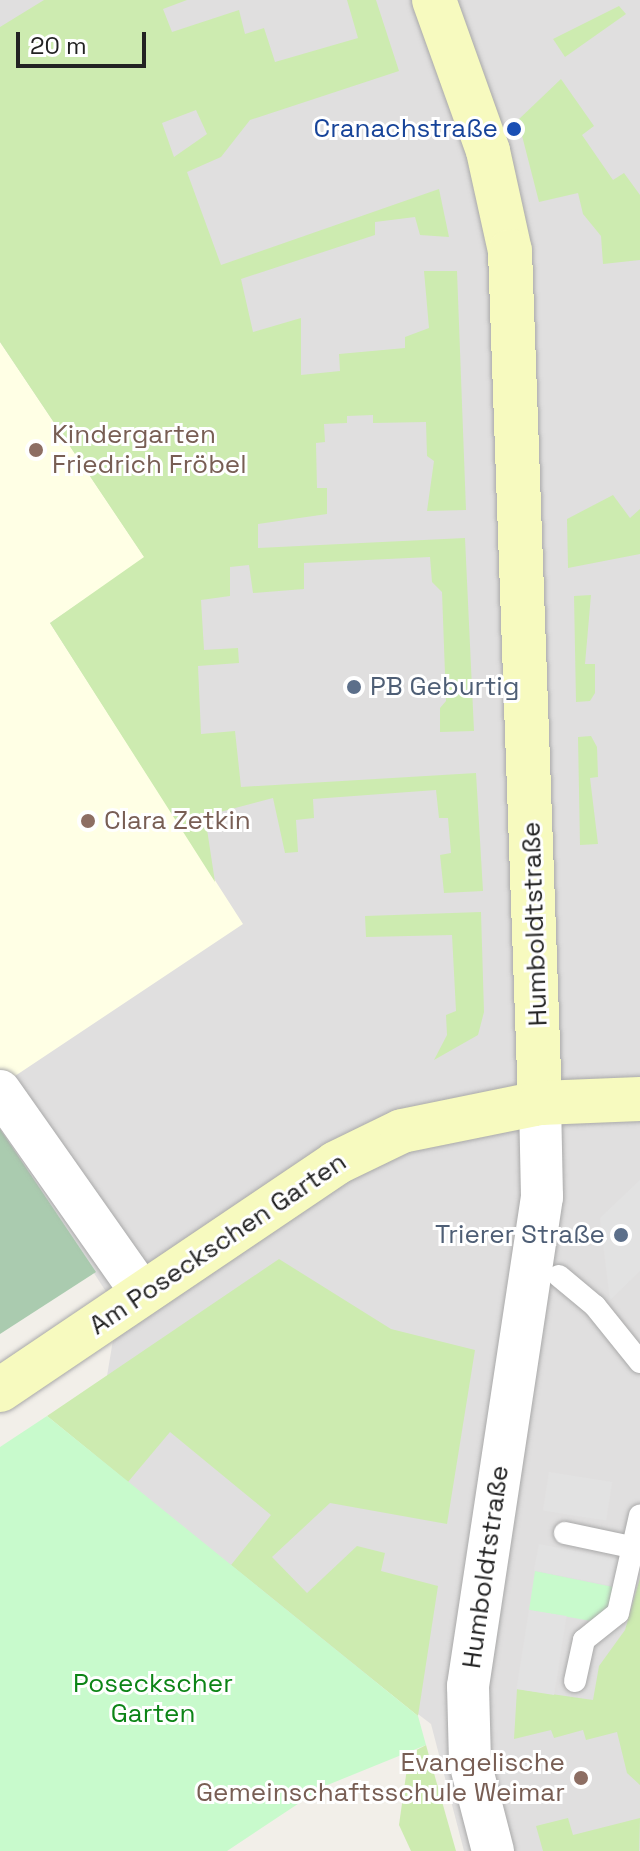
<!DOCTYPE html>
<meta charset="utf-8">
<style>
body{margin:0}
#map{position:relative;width:640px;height:1851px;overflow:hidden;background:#f2efe9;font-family:"Space Grotesk",sans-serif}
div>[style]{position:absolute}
.residential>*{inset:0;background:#e0dfdf}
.education>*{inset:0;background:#ffffe5}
.grass>*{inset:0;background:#cdebb0}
.cemetery>*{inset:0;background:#aacbaf}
.park>*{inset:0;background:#c8facc}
.parking>*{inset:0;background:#e2e2e2;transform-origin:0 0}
.roads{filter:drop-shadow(0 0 2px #a9a9a9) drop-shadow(0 0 2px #a9a9a9)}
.lane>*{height:22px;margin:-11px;padding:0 11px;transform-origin:11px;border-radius:11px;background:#fff}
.street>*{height:42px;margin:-21px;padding:0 21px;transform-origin:21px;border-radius:21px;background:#fff}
.secondary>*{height:44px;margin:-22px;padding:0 22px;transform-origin:22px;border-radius:22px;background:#f7fabf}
.dots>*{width:22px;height:22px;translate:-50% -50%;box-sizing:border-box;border:4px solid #fff;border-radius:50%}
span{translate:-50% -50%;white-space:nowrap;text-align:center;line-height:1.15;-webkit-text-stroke:6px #fff;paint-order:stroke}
.transit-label{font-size:26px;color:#164399}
.right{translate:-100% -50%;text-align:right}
.education-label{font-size:26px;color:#785e54}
.left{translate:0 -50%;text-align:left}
.service-label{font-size:26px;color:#4e5e75}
.street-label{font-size:26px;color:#222}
.park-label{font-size:26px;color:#0c8416}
.scale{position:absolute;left:16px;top:32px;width:130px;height:36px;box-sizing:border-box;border:4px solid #222;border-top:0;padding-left:10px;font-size:24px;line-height:28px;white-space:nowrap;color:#222;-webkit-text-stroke:6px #fff;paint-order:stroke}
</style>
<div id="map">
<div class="residential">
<div style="clip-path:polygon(0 0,640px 0,640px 1851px,464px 1851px,431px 1724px,92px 1466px,118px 1310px,0 1129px)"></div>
</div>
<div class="education">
<div style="clip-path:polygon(0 342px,145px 558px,50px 623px,243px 924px,6px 1082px,0 1073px)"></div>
</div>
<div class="grass">
<div style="clip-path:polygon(evenodd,44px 0,187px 0,163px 9px,172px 32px,239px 10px,245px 34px,264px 28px,275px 62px,358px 38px,347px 0,376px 0,399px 71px,250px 120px,221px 157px,187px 172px,221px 265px,439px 189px,449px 237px,420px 235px,415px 217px,375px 222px,375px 235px,241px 279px,253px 332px,301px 318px,301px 375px,340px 371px,339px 354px,405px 348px,405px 337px,429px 328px,424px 271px,457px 271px,466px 510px,427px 511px,434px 461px,427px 456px,426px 422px,373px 423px,373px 415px,347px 416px,347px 423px,324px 424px,325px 442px,316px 443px,317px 488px,327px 488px,327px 514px,258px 524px,258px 548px,465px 538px,474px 731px,440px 732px,440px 708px,446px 701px,442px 592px,432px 582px,430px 557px,304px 563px,304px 589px,253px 593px,249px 565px,230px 567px,230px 596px,201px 600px,204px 650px,238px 648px,239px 663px,198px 666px,201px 734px,235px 731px,241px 787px,476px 773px,483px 891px,444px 893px,440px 855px,451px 853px,448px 818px,439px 818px,436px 790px,313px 799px,314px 818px,296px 820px,298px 852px,285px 853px,273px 798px,205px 816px,215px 882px,50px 623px,144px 557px,0 342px,0 27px,44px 0,196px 110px,207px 134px,174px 157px,162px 123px,196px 110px)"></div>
<div style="clip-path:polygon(619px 6px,626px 14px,565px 57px,553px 39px)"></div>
<div style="clip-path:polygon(561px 79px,594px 126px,582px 135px,613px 180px,624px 173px,640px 195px,640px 260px,603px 264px,601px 236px,583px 214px,578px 193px,539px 202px,518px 120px)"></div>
<div style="clip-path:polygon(613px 495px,630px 518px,640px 509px,640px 554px,568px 568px,567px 519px)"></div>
<div style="clip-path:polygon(591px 595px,585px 664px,595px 664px,595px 693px,590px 701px,576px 702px,574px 596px)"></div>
<div style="clip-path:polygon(591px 736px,597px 747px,598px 777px,590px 778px,598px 844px,580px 845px,578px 737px)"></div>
<div style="clip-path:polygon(481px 912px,484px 1012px,478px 1035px,434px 1060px,447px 1035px,446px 1015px,456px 1011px,452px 935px,366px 937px,365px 916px)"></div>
<div style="clip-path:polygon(279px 1259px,391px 1329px,475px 1350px,447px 1524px,330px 1503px,272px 1557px,307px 1593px,357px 1546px,385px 1553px,381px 1571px,438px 1586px,418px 1716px,231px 1565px,271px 1515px,170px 1432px,128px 1482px,47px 1416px)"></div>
<div style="clip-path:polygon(640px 1578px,640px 1785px,627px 1773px,617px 1732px,586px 1740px,583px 1730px,554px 1738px,551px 1730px,514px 1739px,517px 1689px,593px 1700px,599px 1666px,625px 1630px)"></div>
<div style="clip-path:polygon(426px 1745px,456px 1851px,411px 1851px,399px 1825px,409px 1754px)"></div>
<div style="clip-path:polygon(568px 1818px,573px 1835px,640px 1818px,639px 1851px,543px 1851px,536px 1826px)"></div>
</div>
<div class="cemetery">
<div style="clip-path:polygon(0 1129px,96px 1272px,0 1334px)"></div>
</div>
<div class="park">
<div style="clip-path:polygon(47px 1416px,418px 1716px,426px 1745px,325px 1786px,227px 1851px,0 1851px,0 1447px)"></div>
<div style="clip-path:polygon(535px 1571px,613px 1587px,608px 1609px,591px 1621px,529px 1610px)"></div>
</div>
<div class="parking">
<div style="clip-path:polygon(640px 1180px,640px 1271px,610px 1300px,600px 1218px)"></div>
<div style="left:549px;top:1472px;width:64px;height:39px;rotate:9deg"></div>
<div style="left:539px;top:1544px;width:81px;height:27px;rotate:11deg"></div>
<div style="left:529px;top:1610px;width:38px;height:80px;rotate:9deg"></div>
</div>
<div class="roads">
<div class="lane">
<div style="left:559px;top:1276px;width:47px;rotate:39.8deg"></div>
<div style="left:595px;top:1306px;width:72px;rotate:51.2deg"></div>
<div style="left:565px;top:1533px;width:77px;rotate:12deg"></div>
<div style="left:575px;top:1681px;width:42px;rotate:-77.6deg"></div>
<div style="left:584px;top:1640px;width:43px;rotate:-38.5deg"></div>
<div style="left:618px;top:1613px;width:100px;rotate:-77.3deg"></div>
</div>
<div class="street">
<div style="left:0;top:1091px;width:247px;rotate:54.9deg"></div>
<div style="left:493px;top:1851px;width:92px;rotate:-104.5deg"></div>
<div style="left:470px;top:1762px;width:76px;rotate:-91.5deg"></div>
<div style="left:468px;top:1686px;width:495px;rotate:-81.4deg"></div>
<div style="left:542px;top:1197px;width:94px;rotate:-91.2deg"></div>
</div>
<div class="secondary">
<div style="left:434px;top:0;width:160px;rotate:70.3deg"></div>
<div style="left:488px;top:151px;width:102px;rotate:77.6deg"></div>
<div style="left:510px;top:251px;width:853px;rotate:87.98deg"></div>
<div style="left:0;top:1390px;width:405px;rotate:-34deg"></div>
<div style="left:336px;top:1163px;width:73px;rotate:-25.9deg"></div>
<div style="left:402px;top:1131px;width:141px;rotate:-11.5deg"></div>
<div style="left:540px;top:1103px;width:100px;rotate:-2.3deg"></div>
</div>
</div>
<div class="dots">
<div style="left:514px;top:129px;background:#1a4fb4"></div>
<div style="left:36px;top:450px;background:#8d6e63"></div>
<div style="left:354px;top:687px;background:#5c6f8a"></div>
<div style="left:88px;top:821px;background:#8d6e63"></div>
<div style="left:621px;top:1235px;background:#5c6f8a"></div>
<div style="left:581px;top:1778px;background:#8d6e63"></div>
</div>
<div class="transit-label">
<span class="right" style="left:498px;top:129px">Cranachstraße</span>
</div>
<div class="education-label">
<span class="left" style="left:52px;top:450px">Kindergarten<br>Friedrich Fröbel</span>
<span class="left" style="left:104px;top:821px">Clara Zetkin</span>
<span class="right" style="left:565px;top:1778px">Evangelische<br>Gemeinschaftsschule Weimar</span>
</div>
<div class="service-label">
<span class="left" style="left:370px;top:687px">PB Geburtig</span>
<span class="right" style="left:605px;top:1235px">Trierer Straße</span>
</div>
<div class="street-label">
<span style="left:535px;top:924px;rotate:-92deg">Humboldtstraße</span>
<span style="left:218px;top:1244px;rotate:-34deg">Am Poseckschen Garten</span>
<span style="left:486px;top:1567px;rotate:-82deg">Humboldtstraße</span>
</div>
<div class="park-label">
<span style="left:153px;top:1699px">Poseckscher<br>Garten</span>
</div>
<div class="scale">20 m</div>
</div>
